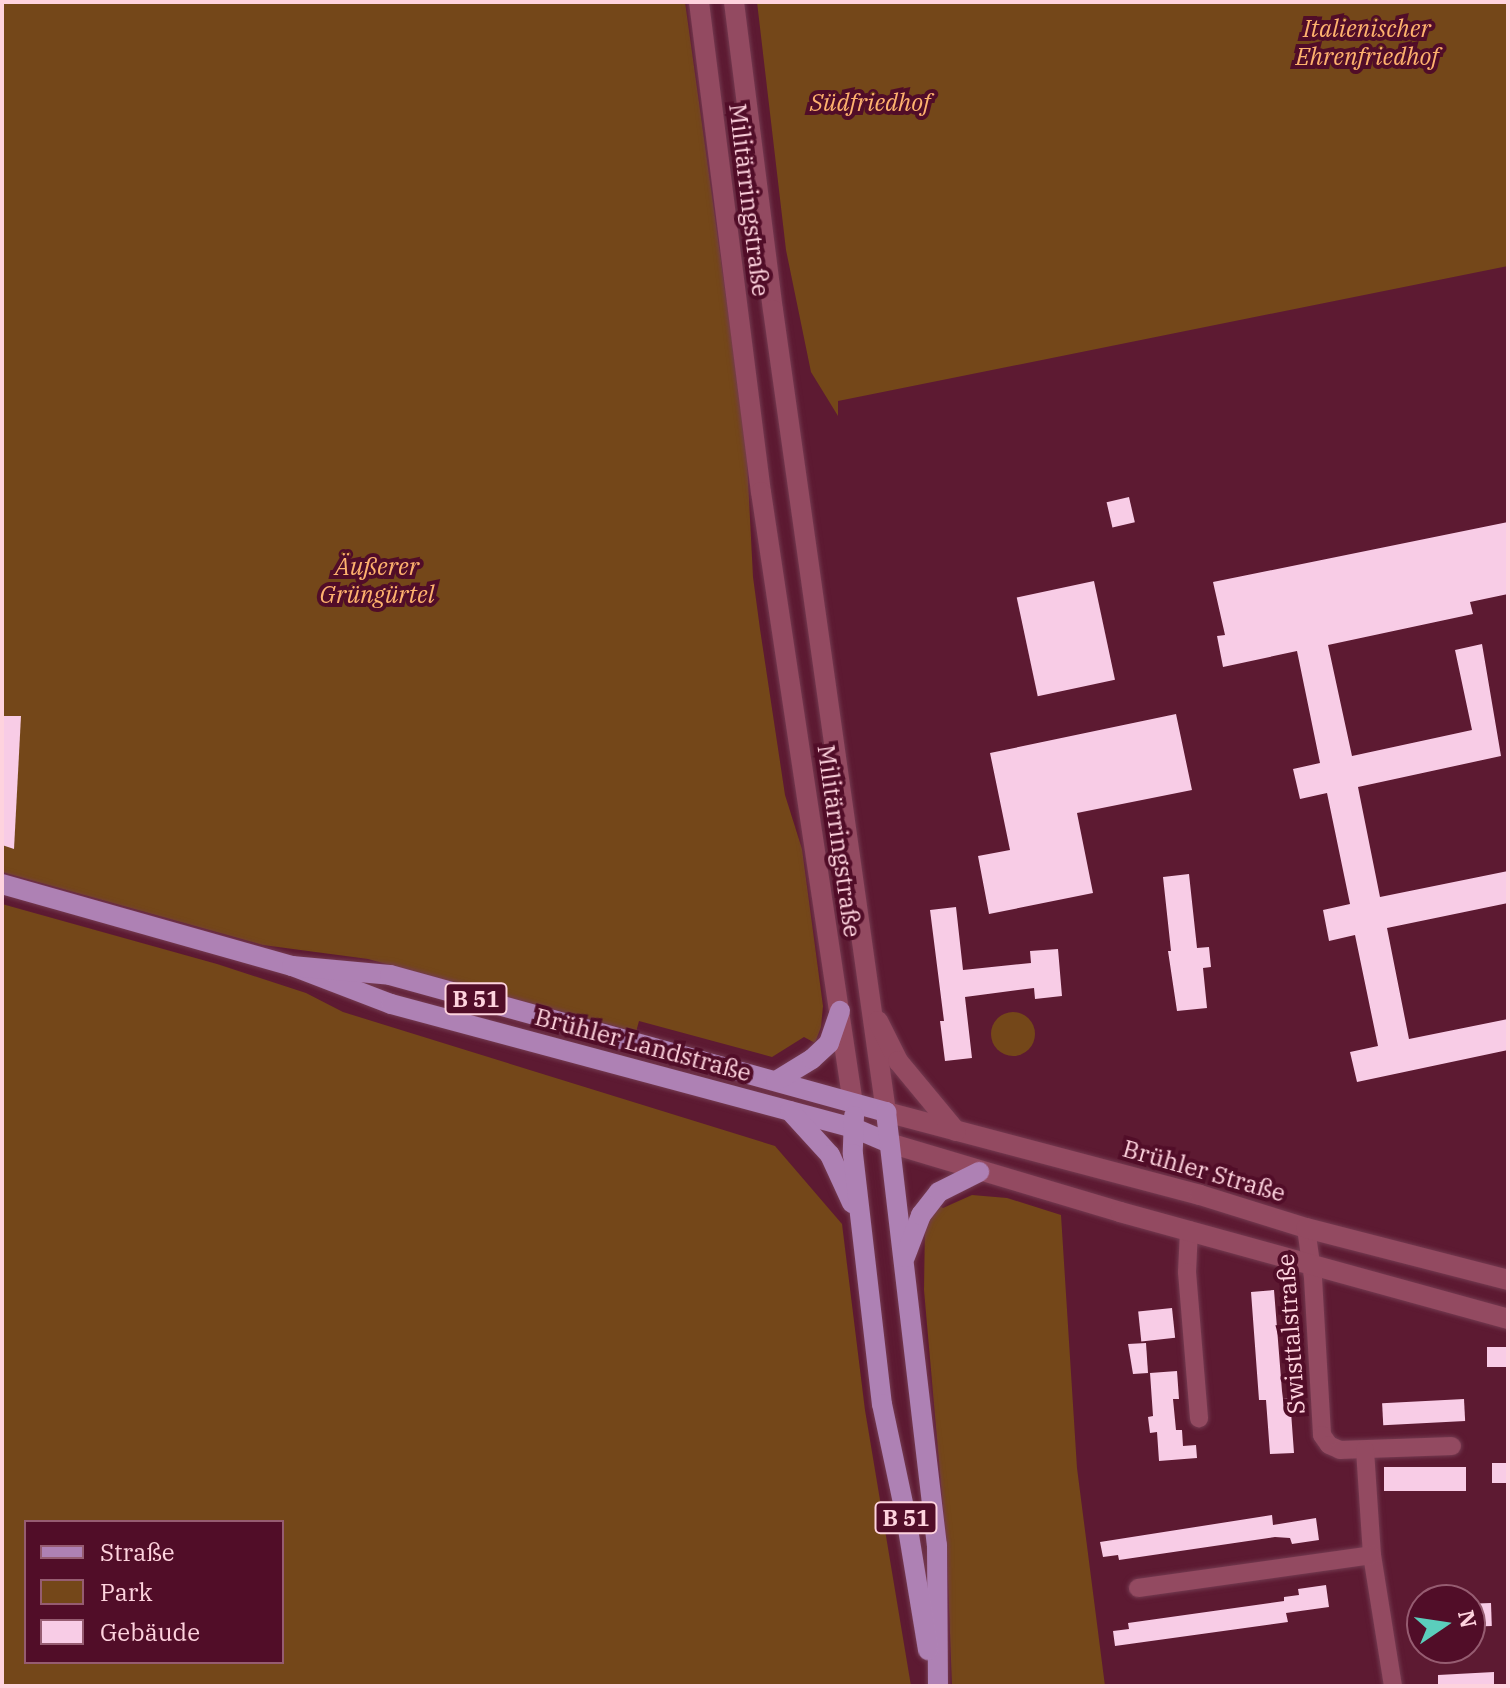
<!DOCTYPE html>
<meta charset="utf-8">
<style>
body{margin:0}
#map{position:relative;width:1510px;height:1688px;overflow:hidden;background:#5d1a32;font-family:"IBM Plex Serif",serif}
div>[style]{position:absolute}
.green>*{inset:0;background:#744719}
.round{border-radius:50%}
.building>*{inset:0;background:#f8cce6;transform-origin:0 0}
.roads{filter:drop-shadow(0 0 2px #743b51) drop-shadow(0 0 2px #743b51)}
.minor>*{height:18px;margin:-9px;padding:0 9px;transform-origin:9px;border-radius:9px;background:#934a61}
.secondary>*{height:20px;margin:-10px;padding:0 10px;transform-origin:10px;border-radius:10px;background:#934a61}
.primary>*{height:20px;margin:-10px;padding:0 10px;transform-origin:10px;border-radius:10px;background:#ae81b4}
span{translate:-50% -50%;white-space:nowrap;text-align:center;line-height:1.15;-webkit-text-stroke:8px #510d28;paint-order:stroke}
.shield-label span{padding:2px 6px;background:#510d28;border:2px solid;border-radius:6px;-webkit-text-stroke-width:0}
.shield-label{font-size:22px;color:#fed3de;font-weight:700}
.park-label{font-size:24px;color:#feb26e;font-style:italic}
.street-label{font-size:24px;color:#fed3de}
.frame{position:absolute;inset:0;border:4px solid #fed3de;pointer-events:none}
.legend{position:absolute;left:24px;top:1520px;width:260px;height:144px;box-sizing:border-box;background:#510d28;border:2px solid #965c71;margin:0;padding:10px 14px;list-style:none;font-size:24px;color:#fed3de}
.legend li{display:flex;align-items:center;gap:16px;height:40px}
.legend b{width:40px;border:2px solid #965c71}
.north{position:absolute;left:1406px;top:1584px;width:80px;height:80px;box-sizing:border-box;background:#510d28;border:2px solid #965c71;border-radius:50%;rotate:77deg;font-size:22px;font-weight:700;line-height:32px;text-align:center;color:#fed3de}
.north::after{content:'';display:block;margin:auto;width:28px;height:36px;background:#5bcebc;clip-path:polygon(50% 0,100% 100%,50% 72%,0 100%)}
</style>
<div id="map">
<div class="green">
<div style="clip-path:polygon(2px 2px,685px 2px,746px 440px,753px 577px,760px 629px,785px 795px,802px 849px,823px 1006px,821px 1027px,815px 1043px,804px 1037px,772px 1057px,639px 1021px,636px 1032px,368px 959px,263px 945px,2px 872px)"></div>
<div style="clip-path:polygon(757px 2px,1508px 2px,1508px 266px,838px 401px,838px 416px,811px 372px,786px 250px)"></div>
<div style="clip-path:polygon(evenodd,2px 904px,217px 964px,306px 993px,343px 1012px,775px 1146px,842px 1224px,865px 1410px,911px 1686px,2px 1686px,2px 904px,26px 1522px,282px 1522px,282px 1662px,26px 1662px,26px 1522px)"></div>
<div class="round" style="left:991px;top:1012px;width:44px;height:44px"></div>
<div style="clip-path:polygon(972px 1195px,1007px 1198px,1061px 1215px,1077px 1468px,1105px 1686px,952px 1686px,947px 1553px,924px 1290px,925px 1223px,935px 1204px,943px 1208px)"></div>
</div>
<div class="building">
<div style="left:1129px;top:497px;width:26px;height:23px;rotate:77deg"></div>
<div style="clip-path:polygon(1508px 522px,1508px 594px,1470px 602px,1473px 614px,1328px 645px,1352px 756px,1472px 730px,1455px 650px,1482px 644px,1501px 756px,1358px 787px,1380px 897px,1508px 871px,1508px 903px,1387px 928px,1409px 1039px,1508px 1019px,1508px 1050px,1357px 1082px,1350px 1052px,1378px 1046px,1355px 935px,1329px 941px,1323px 910px,1350px 904px,1327px 793px,1300px 799px,1293px 769px,1320px 763px,1297px 651px,1223px 667px,1217px 636px,1225px 635px,1213px 582px)"></div>
<div style="left:1094px;top:581px;width:101px;height:79px;rotate:78deg"></div>
<div style="clip-path:polygon(1176px 714px,1192px 790px,1077px 813px,1093px 893px,989px 914px,978px 856px,1010px 850px,990px 753px)"></div>
<div style="clip-path:polygon(2px 716px,21px 716px,14px 849px,2px 845px)"></div>
<div style="clip-path:polygon(1189px 874px,1197px 948px,1209px 947px,1211px 967px,1203px 968px,1207px 1008px,1177px 1011px,1168px 951px,1171px 951px,1163px 877px)"></div>
<div style="clip-path:polygon(956px 907px,963px 970px,1031px 963px,1030px 951px,1058px 949px,1062px 996px,1035px 999px,1034px 988px,965px 997px,972px 1058px,945px 1061px,940px 1021px,944px 1021px,930px 910px)"></div>
<div style="clip-path:polygon(1274px 1290px,1282px 1391px,1283px 1399px,1290px 1398px,1294px 1453px,1270px 1454px,1266px 1400px,1259px 1400px,1251px 1292px)"></div>
<div style="left:1172px;top:1308px;width:30px;height:34px;rotate:84deg"></div>
<div style="clip-path:polygon(1146px 1343px,1148px 1373px,1133px 1374px,1128px 1344px)"></div>
<div style="left:1508px;top:1347px;width:20px;height:21px;rotate:90deg"></div>
<div style="clip-path:polygon(1177px 1371px,1179px 1399px,1173px 1399px,1176px 1430px,1182px 1430px,1183px 1446px,1196px 1445px,1197px 1458px,1159px 1461px,1157px 1432px,1150px 1433px,1148px 1417px,1153px 1416px,1150px 1373px)"></div>
<div style="left:1464px;top:1399px;width:22px;height:82px;rotate:87deg"></div>
<div style="left:1508px;top:1463px;width:20px;height:16px;rotate:90deg"></div>
<div style="left:1466px;top:1467px;width:24px;height:82px;rotate:90deg"></div>
<div style="clip-path:polygon(1272px 1515px,1273px 1525px,1316px 1518px,1319px 1540px,1292px 1544px,1290px 1538px,1275px 1537px,1119px 1560px,1118px 1555px,1103px 1557px,1100px 1542px)"></div>
<div style="clip-path:polygon(1326px 1585px,1329px 1607px,1286px 1613px,1288px 1622px,1115px 1646px,1113px 1631px,1129px 1629px,1128px 1623px,1284px 1601px,1284px 1597px,1299px 1595px,1298px 1589px)"></div>
<div style="left:1491px;top:1603px;width:23px;height:21px;rotate:88deg"></div>
<div style="clip-path:polygon(1494px 1672px,1494px 1686px,1438px 1686px,1438px 1675px)"></div>
</div>
<div class="roads">
<div class="minor">
<div style="left:1306px;top:1228px;width:50px;rotate:82deg"></div>
<div style="left:1313px;top:1278px;width:157px;rotate:86.7deg"></div>
<div style="left:1322px;top:1435px;width:12px;rotate:55deg"></div>
<div style="left:1329px;top:1445px;width:12px;rotate:24deg"></div>
<div style="left:1340px;top:1450px;width:112px;rotate:-2deg"></div>
<div style="left:1189px;top:1230px;width:42px;rotate:92.7deg"></div>
<div style="left:1187px;top:1272px;width:147px;rotate:85.3deg"></div>
<div style="left:1365px;top:1450px;width:105px;rotate:86.2deg"></div>
<div style="left:1372px;top:1555px;width:133px;rotate:80.9deg"></div>
<div style="left:1138px;top:1588px;width:236px;rotate:-8deg"></div>
</div>
<div class="secondary">
<div style="left:699px;top:2px;width:494px;rotate:82.8deg"></div>
<div style="left:761px;top:492px;width:619px;rotate:81.45deg"></div>
<div style="left:734px;top:2px;width:310px;rotate:82.8deg"></div>
<div style="left:773px;top:310px;width:810px;rotate:81.98deg"></div>
<div style="left:886px;top:1112px;width:325px;rotate:14.8deg"></div>
<div style="left:1200px;top:1195px;width:111px;rotate:17.3deg"></div>
<div style="left:1306px;top:1228px;width:209px;rotate:14.4deg"></div>
<div style="left:878px;top:1021px;width:45px;rotate:63.4deg"></div>
<div style="left:898px;top:1061px;width:91px;rotate:50.4deg"></div>
<div style="left:889px;top:1143px;width:241px;rotate:16.6deg"></div>
<div style="left:1120px;top:1212px;width:402px;rotate:15.4deg"></div>
</div>
<div class="primary">
<div style="left:2px;top:884px;width:301px;rotate:15.8deg"></div>
<div style="left:292px;top:966px;width:106px;rotate:21deg"></div>
<div style="left:391px;top:1004px;width:479px;rotate:15deg"></div>
<div style="left:854px;top:1128px;width:38px;rotate:23deg"></div>
<div style="left:292px;top:966px;width:98px;rotate:5.2deg"></div>
<div style="left:390px;top:975px;width:515px;rotate:15.44deg"></div>
<div style="left:886px;top:1112px;width:436px;rotate:83.3deg"></div>
<div style="left:937px;top:1545px;width:141px;rotate:89.6deg"></div>
<div style="left:776px;top:1081px;width:42px;rotate:-31.4deg"></div>
<div style="left:812px;top:1059px;width:23px;rotate:-43deg"></div>
<div style="left:829px;top:1043px;width:34px;rotate:-71deg"></div>
<div style="left:790px;top:1111px;width:59px;rotate:47.7deg"></div>
<div style="left:830px;top:1155px;width:53px;rotate:65.4deg"></div>
<div style="left:854px;top:1116px;width:38px;rotate:92deg"></div>
<div style="left:853px;top:1154px;width:252px;rotate:83.4deg"></div>
<div style="left:882px;top:1404px;width:116px;rotate:78deg"></div>
<div style="left:906px;top:1517px;width:135px;rotate:80.6deg"></div>
<div style="left:905px;top:1257px;width:45px;rotate:-69.1deg"></div>
<div style="left:921px;top:1215px;width:29px;rotate:-52deg"></div>
<div style="left:939px;top:1192px;width:45px;rotate:-26.6deg"></div>
</div>
</div>
<div class="shield-label">
<span style="left:476px;top:999px">B 51</span>
<span style="left:906px;top:1518px">B 51</span>
</div>
<div class="park-label">
<span style="left:1367px;top:43px">Italienischer<br>Ehrenfriedhof</span>
<span style="left:870px;top:103px">Südfriedhof</span>
<span style="left:377px;top:581px">Äußerer<br>Grüngürtel</span>
</div>
<div class="street-label">
<span style="left:749px;top:200px;rotate:83deg">Militärringstraße</span>
<span style="left:839px;top:841px;rotate:82deg">Militärringstraße</span>
<span style="left:643px;top:1045px;rotate:15deg">Brühler Landstraße</span>
<span style="left:1204px;top:1171px;rotate:16deg">Brühler Straße</span>
<span style="left:1291px;top:1334px;rotate:-94deg">Swisttalstraße</span>
</div>
<div class="frame"></div>
<ul class="legend">
<li><b style="height:10px;background:#ae81b4"></b>Straße</li>
<li><b style="height:22px;background:#744719"></b>Park</li>
<li><b style="height:22px;background:#f8cce6"></b>Gebäude</li>
</ul>
<div class="north">N</div>
</div>
